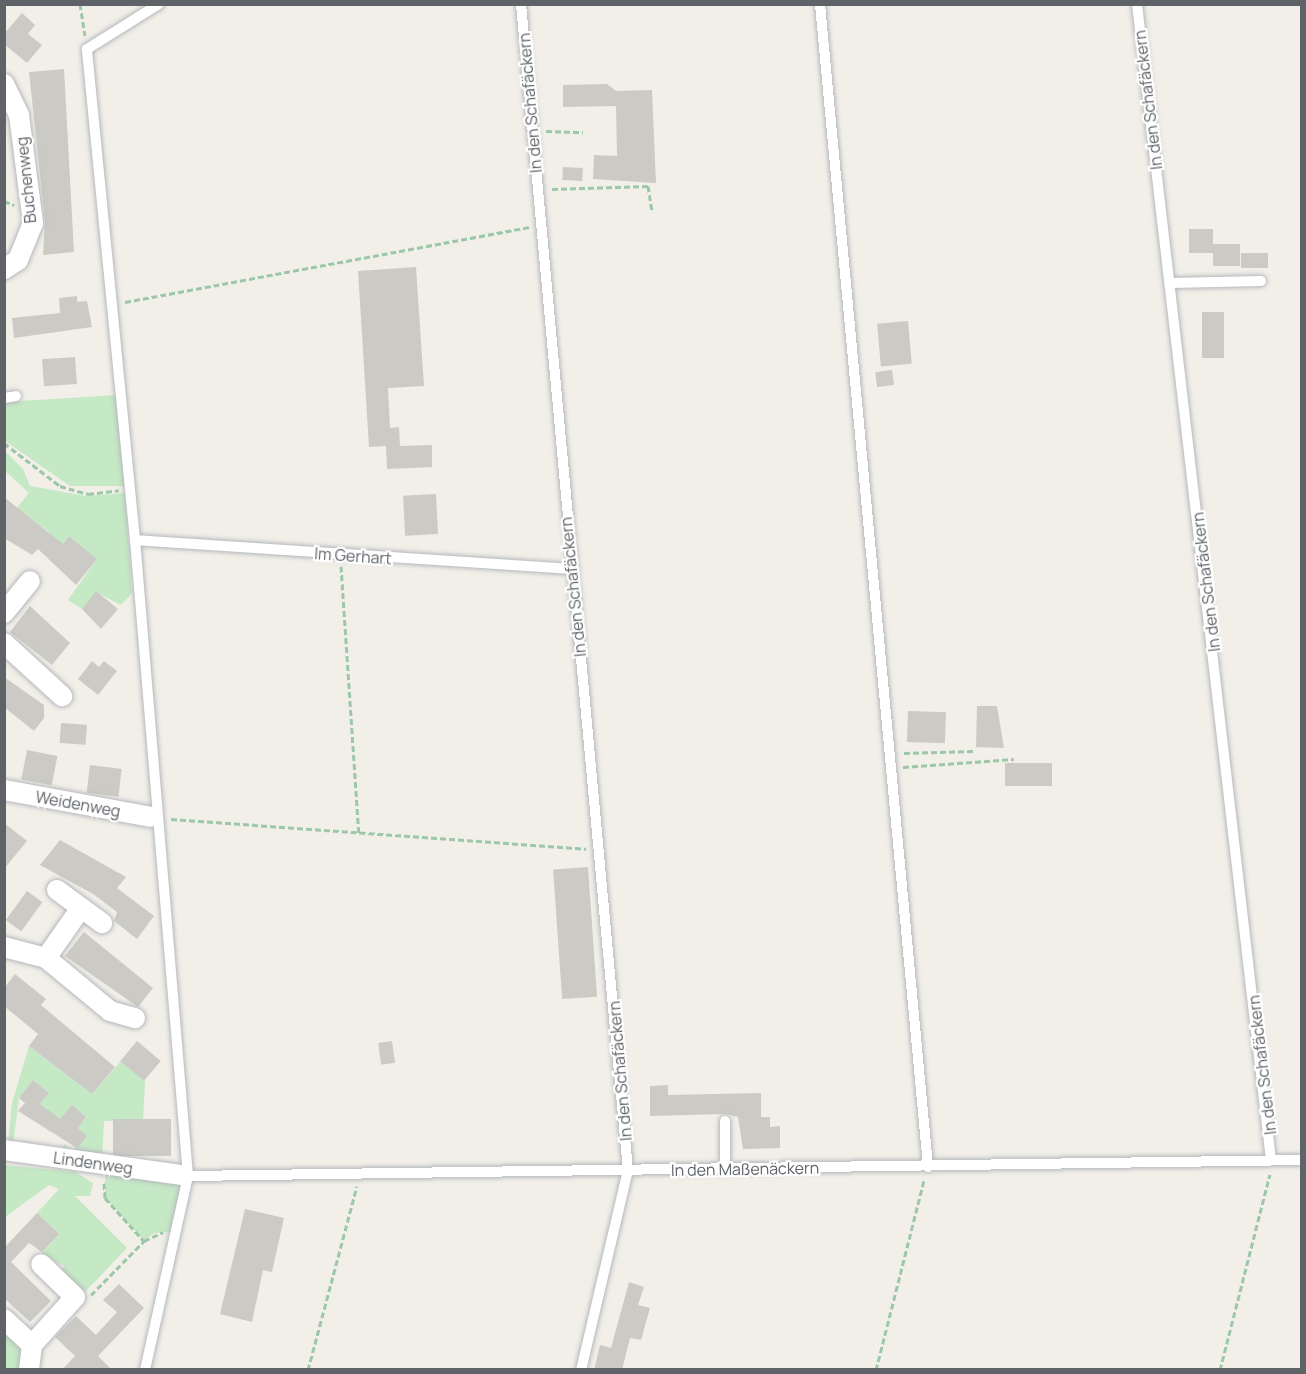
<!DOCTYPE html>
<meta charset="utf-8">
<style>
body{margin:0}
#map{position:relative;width:1306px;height:1374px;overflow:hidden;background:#f1efe8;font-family:Manrope,sans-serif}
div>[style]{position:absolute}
.green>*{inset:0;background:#c5e8c5}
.building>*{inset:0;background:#cccac5;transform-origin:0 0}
.path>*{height:3px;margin-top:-1.5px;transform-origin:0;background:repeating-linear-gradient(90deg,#9cc7a9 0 6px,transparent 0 9px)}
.roads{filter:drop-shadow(0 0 2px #b5b8bc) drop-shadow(0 0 2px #b5b8bc)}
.service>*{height:10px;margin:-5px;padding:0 5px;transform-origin:5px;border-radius:5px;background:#fff}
.minor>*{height:20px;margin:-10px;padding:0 10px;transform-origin:10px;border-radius:10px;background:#fff}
span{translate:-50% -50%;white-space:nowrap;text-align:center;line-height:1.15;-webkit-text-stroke:4.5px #fff;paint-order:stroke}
.street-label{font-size:16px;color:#5f6368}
.frame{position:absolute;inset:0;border:6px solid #5f6368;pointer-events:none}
</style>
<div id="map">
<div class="green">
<div style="clip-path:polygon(118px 395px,125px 486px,70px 486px,5px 441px,4px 402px)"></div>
<div style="clip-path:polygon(5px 451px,23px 469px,30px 486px,86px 496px,125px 493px,132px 593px,121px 605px,96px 592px,82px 609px,68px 600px,97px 559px,69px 536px,49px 560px,42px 544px,50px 533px,23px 512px,5px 535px,5px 522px,29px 493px,5px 471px)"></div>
<div style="clip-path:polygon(29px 1046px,92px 1094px,121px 1061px,145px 1081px,143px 1122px,104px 1121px,102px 1161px,61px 1155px,64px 1144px,74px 1151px,86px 1136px,78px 1128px,86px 1117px,72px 1106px,50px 1132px,38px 1121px,47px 1109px,40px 1104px,49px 1093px,33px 1080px,19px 1098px,13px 1144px,8px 1144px,12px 1103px)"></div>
<div style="clip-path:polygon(4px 1165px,75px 1172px,93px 1183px,90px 1196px,75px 1196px,127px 1248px,86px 1291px,73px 1291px,58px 1276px,64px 1266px,41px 1254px,59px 1234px,37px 1213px,59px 1189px,49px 1185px,5px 1217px)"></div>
<div style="clip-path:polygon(105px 1172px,182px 1185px,173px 1232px,154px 1233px,144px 1241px,105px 1198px)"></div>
<div style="clip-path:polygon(4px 1325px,26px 1345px,27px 1369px,5px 1369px)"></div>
</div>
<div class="building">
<div style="clip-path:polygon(22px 13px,35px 25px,28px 34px,42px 45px,27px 63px,4px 44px,4px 34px)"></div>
<div style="clip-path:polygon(64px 69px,74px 252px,43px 255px,45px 221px,29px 72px)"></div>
<div style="clip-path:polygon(607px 84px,616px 91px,652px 90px,656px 183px,593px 179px,594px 155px,617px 156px,616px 106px,563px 107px,563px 85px)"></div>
<div style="left:563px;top:167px;width:20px;height:13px;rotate:3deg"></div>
<div style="left:1213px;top:229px;width:24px;height:24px;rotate:90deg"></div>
<div style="left:1213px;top:244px;width:27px;height:22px"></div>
<div style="left:1241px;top:253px;width:27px;height:15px"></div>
<div style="clip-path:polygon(416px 267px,424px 386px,388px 388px,390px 428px,399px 427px,400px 446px,432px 445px,432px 467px,387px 469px,386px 446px,369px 447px,358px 271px)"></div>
<div style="clip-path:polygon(77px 296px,77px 302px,87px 301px,92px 327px,14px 338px,12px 318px,60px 313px,59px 298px)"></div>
<div style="left:1202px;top:312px;width:22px;height:46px"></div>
<div style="left:908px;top:321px;width:43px;height:31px;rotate:85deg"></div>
<div style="left:75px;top:357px;width:27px;height:33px;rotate:86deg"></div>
<div style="left:892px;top:370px;width:15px;height:17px;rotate:82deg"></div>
<div style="left:436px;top:494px;width:40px;height:33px;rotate:87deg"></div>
<div style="clip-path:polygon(4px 497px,63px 544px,69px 536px,97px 559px,76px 585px,38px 549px,32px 555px,4px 538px)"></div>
<div style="clip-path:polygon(96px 591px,118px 609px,101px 629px,82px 609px)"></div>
<div style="clip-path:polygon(30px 606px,70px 643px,52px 665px,10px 632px)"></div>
<div style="clip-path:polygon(92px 661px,99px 667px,104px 661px,117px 671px,98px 695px,78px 679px)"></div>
<div style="clip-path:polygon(4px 677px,44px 705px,44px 718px,34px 731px,4px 707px)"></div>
<div style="clip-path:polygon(977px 706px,997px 706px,1004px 748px,976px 747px)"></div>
<div style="left:908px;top:711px;width:38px;height:31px;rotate:2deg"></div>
<div style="left:61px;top:723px;width:26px;height:20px;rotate:4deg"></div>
<div style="left:27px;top:750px;width:31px;height:30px;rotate:11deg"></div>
<div style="left:1052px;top:763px;width:23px;height:47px;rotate:90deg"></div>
<div style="left:90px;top:765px;width:32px;height:28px;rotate:7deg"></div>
<div style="clip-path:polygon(4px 823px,27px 841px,4px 869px)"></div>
<div style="clip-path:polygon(60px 840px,126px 877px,117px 888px,154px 916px,137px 939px,114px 921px,117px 912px,93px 894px,40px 865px)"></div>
<div style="left:588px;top:867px;width:130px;height:35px;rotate:86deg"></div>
<div style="left:27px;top:891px;width:19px;height:36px;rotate:36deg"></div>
<div style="clip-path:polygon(84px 932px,153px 988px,138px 1007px,65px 956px)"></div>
<div style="clip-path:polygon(15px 974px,46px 999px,41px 1005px,115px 1067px,92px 1094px,29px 1046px,38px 1034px,4px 1006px,5px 987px)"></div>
<div style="left:137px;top:1041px;width:31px;height:26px;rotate:40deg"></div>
<div style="left:392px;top:1041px;width:22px;height:14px;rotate:82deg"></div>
<div style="clip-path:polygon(33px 1080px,49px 1093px,40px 1104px,60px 1119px,72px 1105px,86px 1117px,78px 1128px,87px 1136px,77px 1148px,18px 1111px,25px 1103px,19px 1098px)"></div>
<div style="clip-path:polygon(668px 1085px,668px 1095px,761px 1093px,761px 1117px,770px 1117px,770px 1127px,780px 1126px,780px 1148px,743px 1149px,738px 1117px,726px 1114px,650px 1116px,650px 1086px)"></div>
<div style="left:171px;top:1119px;width:37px;height:58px;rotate:90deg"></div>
<div style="clip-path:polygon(245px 1209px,284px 1218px,272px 1272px,263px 1270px,252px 1322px,220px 1314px)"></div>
<div style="clip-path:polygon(37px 1213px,59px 1234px,42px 1252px,29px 1243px,11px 1262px,51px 1301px,30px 1322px,4px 1298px,4px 1248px)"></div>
<div style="clip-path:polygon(629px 1282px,644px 1287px,638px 1305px,650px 1308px,641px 1340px,630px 1338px,622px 1370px,594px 1370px,600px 1345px,611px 1348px)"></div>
<div style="clip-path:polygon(119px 1284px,144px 1308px,98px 1356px,112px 1370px,62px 1370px,75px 1356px,55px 1337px,76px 1316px,96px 1335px,117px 1312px,103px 1300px)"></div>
</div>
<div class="path">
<div style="left:80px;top:4px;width:32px;rotate:81deg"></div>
<div style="left:546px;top:131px;width:37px;rotate:2deg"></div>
<div style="left:552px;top:189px;width:96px;rotate:-1.8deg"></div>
<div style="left:648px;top:186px;width:26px;rotate:81deg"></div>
<div style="left:4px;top:201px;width:11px;rotate:22deg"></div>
<div style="left:125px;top:302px;width:411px;rotate:-10.5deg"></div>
<div style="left:4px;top:443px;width:71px;rotate:37.5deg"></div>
<div style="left:60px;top:486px;width:29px;rotate:16deg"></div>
<div style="left:88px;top:494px;width:31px;rotate:-7deg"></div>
<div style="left:341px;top:566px;width:269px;rotate:86.2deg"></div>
<div style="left:904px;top:753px;width:70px;rotate:-1.6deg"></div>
<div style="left:903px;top:767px;width:111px;rotate:-4.1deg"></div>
<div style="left:171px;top:819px;width:416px;rotate:4.1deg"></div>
<div style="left:104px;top:1183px;width:15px;rotate:86deg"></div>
<div style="left:105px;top:1198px;width:58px;rotate:47.8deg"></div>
<div style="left:91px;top:1295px;width:76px;rotate:-45.5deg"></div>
<div style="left:144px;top:1241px;width:21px;rotate:-25deg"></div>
<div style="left:308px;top:1370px;width:190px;rotate:-75.1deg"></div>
<div style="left:876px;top:1370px;width:196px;rotate:-75.8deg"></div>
<div style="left:1220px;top:1370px;width:202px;rotate:-75.7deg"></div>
</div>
<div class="roads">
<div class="service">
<div style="left:521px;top:4px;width:1171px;rotate:84.76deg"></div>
<div style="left:628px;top:1170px;width:205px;rotate:103.2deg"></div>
<div style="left:820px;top:4px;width:1168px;rotate:84.69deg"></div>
<div style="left:1137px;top:4px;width:1164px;rotate:83.39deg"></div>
<div style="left:1171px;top:283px;width:90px;rotate:-1.3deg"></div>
<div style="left:4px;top:398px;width:12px;rotate:-9deg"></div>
<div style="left:135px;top:540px;width:437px;rotate:3.8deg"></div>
<div style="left:725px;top:1121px;width:49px;rotate:90deg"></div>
<div style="left:188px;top:1176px;width:1114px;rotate:-0.82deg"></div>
<div style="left:145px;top:1370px;width:199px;rotate:-77.5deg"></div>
<div style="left:188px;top:1176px;width:638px;rotate:-94.76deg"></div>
<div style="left:135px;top:540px;width:493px;rotate:-95.6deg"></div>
<div style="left:87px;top:49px;width:85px;rotate:-32deg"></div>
</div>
<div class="minor">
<div style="left:4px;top:84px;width:34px;rotate:64deg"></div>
<div style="left:19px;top:115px;width:109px;rotate:82.6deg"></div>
<div style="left:33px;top:223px;width:40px;rotate:112deg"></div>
<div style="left:18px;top:260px;width:17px;rotate:147deg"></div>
<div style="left:4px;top:613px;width:41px;rotate:-50.9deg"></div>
<div style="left:4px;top:643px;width:79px;rotate:42.4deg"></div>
<div style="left:4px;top:790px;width:149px;rotate:10.4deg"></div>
<div style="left:57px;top:890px;width:56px;rotate:36.3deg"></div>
<div style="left:4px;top:947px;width:43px;rotate:14.7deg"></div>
<div style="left:46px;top:958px;width:83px;rotate:39.6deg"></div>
<div style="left:110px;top:1011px;width:26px;rotate:16deg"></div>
<div style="left:46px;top:958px;width:61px;rotate:-55deg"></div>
<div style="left:4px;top:1150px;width:179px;rotate:8deg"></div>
<div style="left:4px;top:1319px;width:38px;rotate:43deg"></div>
<div style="left:32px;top:1345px;width:25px;rotate:97deg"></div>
<div style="left:32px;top:1345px;width:64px;rotate:-48.1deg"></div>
<div style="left:75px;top:1297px;width:47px;rotate:-135.9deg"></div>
</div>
</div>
<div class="street-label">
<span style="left:1148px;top:100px;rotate:-97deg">In den Schafäckern</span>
<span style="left:530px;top:103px;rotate:-95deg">In den Schafäckern</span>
<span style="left:26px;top:180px;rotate:-96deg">Buchenweg</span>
<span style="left:353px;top:556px;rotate:4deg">Im Gerhart</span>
<span style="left:1206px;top:582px;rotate:-97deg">In den Schafäckern</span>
<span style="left:573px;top:587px;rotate:-96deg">In den Schafäckern</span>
<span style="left:78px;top:804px;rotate:10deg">Weidenweg</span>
<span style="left:1262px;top:1065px;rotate:-97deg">In den Schafäckern</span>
<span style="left:620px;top:1071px;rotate:-95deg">In den Schafäckern</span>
<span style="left:93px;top:1163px;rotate:8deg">Lindenweg</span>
<span style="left:745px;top:1169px;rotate:-1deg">In den Maßenäckern</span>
</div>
<div class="frame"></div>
</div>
